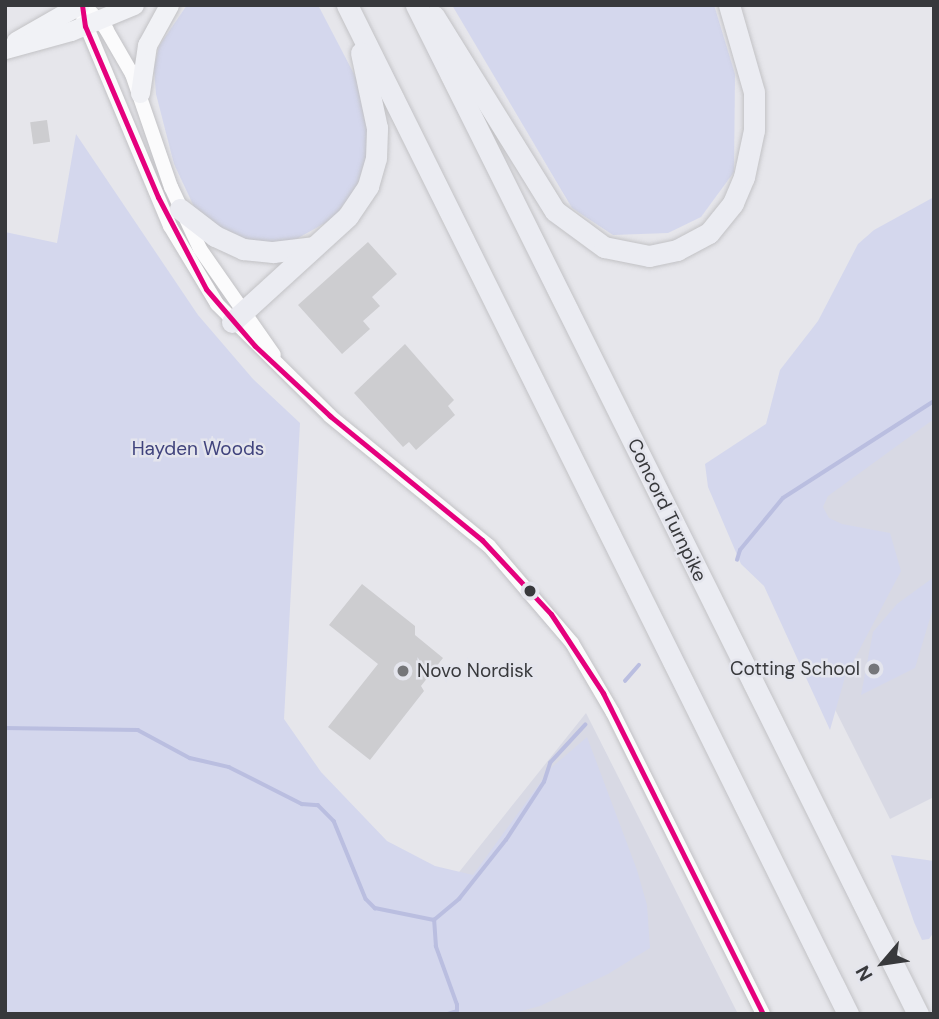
<!DOCTYPE html>
<style>
body{margin:0}
#map{position:relative;width:939px;height:1019px;overflow:hidden;background:#e6e6eb;font-family:"DM Sans",sans-serif}
div>[style]{position:absolute}
.built>*{inset:0;background:#d8d9e4}
.green>*{inset:0;background:#d4d7ed}
.stream>*{height:3.5px;margin:-1.75px;padding:0 1.75px;transform-origin:1.75px;border-radius:1.75px;background:#babee0}
.building>*{inset:0;background:#cdcdd0;transform-origin:0 0}
.roads{filter:drop-shadow(0 0 2px #c2c2c5) drop-shadow(0 0 2px #c2c2c5)}
.tertiary>*{height:14px;margin:-7px;padding:0 7px;transform-origin:7px;border-radius:7px;background:#fbfbfc}
.primary>*{height:19px;margin:-9.5px;padding:0 9.5px;transform-origin:9.5px;border-radius:9.5px;background:#f1f2f6}
.motorway>*{height:21px;margin:-10.5px;padding:0 10.5px;transform-origin:10.5px;border-radius:10.5px;background:#ebecf2}
.bus-1>*{height:5px;margin:-2.5px;padding:0 2.5px;transform-origin:2.5px;border-radius:2.5px;background:#e5007d}
.dots>*{width:19px;height:19px;translate:-50% -50%;box-sizing:border-box;border:4px solid #e4e5ed;border-radius:50%}
span{translate:-50% -50%;white-space:nowrap;text-align:center;line-height:1.15;-webkit-text-stroke:5px #e4e5ed;paint-order:stroke}
.park-label{font-size:19px;color:#40437d}
.street-label{font-size:19px;color:#38393c}
.poi-label{font-size:19px;color:#38393c}
.right{translate:-100% -50%;text-align:right}
.left{translate:0 -50%;text-align:left}
.frame{position:absolute;inset:0;border:7px solid #38393c;pointer-events:none}
.north{position:absolute;left:848px;top:928px;width:70px;height:70px;-webkit-text-stroke:5px #e4e5ed;paint-order:stroke;rotate:241deg;font-size:19px;font-weight:700;line-height:28px;text-align:center;color:#38393c}
.north::after{content:'';display:block;margin:auto;width:24px;height:32px;background:#38393c;clip-path:polygon(50% 0,100% 100%,50% 72%,0 100%)}
</style>
<div id="map">
<div class="built">
<div style="clip-path:polygon(934px 385px,934px 797px,890px 819px,751px 542px)"></div>
<div style="clip-path:polygon(586px 713px,738px 1014px,171px 1014px,424px 916px)"></div>
</div>
<div class="green">
<div style="clip-path:polygon(187px 5px,318px 5px,365px 95px,371px 144px,357px 186px,334px 218px,289px 243px,241px 242px,196px 211px,174px 164px,156px 94px,154px 68px,159px 46px)"></div>
<div style="clip-path:polygon(452px 5px,714px 5px,735px 74px,734px 172px,701px 217px,668px 233px,613px 235px,572px 208px)"></div>
<div style="clip-path:polygon(76px 134px,198px 315px,253px 379px,300px 423px,284px 719px,321px 772px,387px 841px,435px 866px,473px 875px,551px 768px,587px 737px,637px 870px,647px 905px,650px 948px,608px 974px,540px 1006px,510px 1014px,5px 1014px,5px 232px,57px 243px)"></div>
<div style="clip-path:polygon(934px 197px,934px 419px,828px 496px,823px 507px,829px 518px,842px 524px,890px 533px,901px 571px,845px 677px,830px 730px,764px 586px,741px 564px,708px 487px,705px 464px,766px 424px,780px 370px,818px 321px,858px 244px,874px 230px)"></div>
<div style="clip-path:polygon(934px 577px,934px 605px,915px 668px,861px 695px,873px 632px,897px 604px)"></div>
<div style="clip-path:polygon(891px 855px,934px 861px,934px 932px,929px 939px,922px 940px,914px 922px)"></div>
</div>
<div class="stream">
<div style="left:737px;top:560px;width:10px;rotate:-73deg"></div>
<div style="left:740px;top:550px;width:67px;rotate:-50.4deg"></div>
<div style="left:783px;top:498px;width:179px;rotate:-32.7deg"></div>
<div style="left:625px;top:681px;width:21px;rotate:-49deg"></div>
<div style="left:5px;top:728px;width:133px;rotate:0.9deg"></div>
<div style="left:138px;top:730px;width:59px;rotate:28.3deg"></div>
<div style="left:190px;top:758px;width:40px;rotate:13deg"></div>
<div style="left:229px;top:767px;width:82px;rotate:26.9deg"></div>
<div style="left:302px;top:804px;width:16px;rotate:4deg"></div>
<div style="left:318px;top:805px;width:23px;rotate:45deg"></div>
<div style="left:334px;top:821px;width:84px;rotate:67.7deg"></div>
<div style="left:366px;top:899px;width:13px;rotate:45deg"></div>
<div style="left:375px;top:908px;width:60px;rotate:11.5deg"></div>
<div style="left:427px;top:1014px;width:3px"></div>
<div style="left:448px;top:1014px;width:9px;rotate:-18deg"></div>
<div style="left:457px;top:1011px;width:6px;rotate:-90deg"></div>
<div style="left:457px;top:1005px;width:62px;rotate:-109.9deg"></div>
<div style="left:436px;top:947px;width:27px;rotate:-94deg"></div>
<div style="left:434px;top:920px;width:33px;rotate:-40deg"></div>
<div style="left:459px;top:899px;width:75px;rotate:-51.5deg"></div>
<div style="left:506px;top:840px;width:69px;rotate:-56.8deg"></div>
<div style="left:544px;top:782px;width:20px;rotate:-72deg"></div>
<div style="left:550px;top:763px;width:52px;rotate:-47.4deg"></div>
</div>
<div class="building">
<div style="left:47px;top:120px;width:22px;height:17px;rotate:82deg"></div>
<div style="clip-path:polygon(368px 242px,397px 274px,372px 297px,380px 306px,363px 321px,370px 329px,342px 354px,298px 305px)"></div>
<div style="clip-path:polygon(405px 344px,454px 400px,448px 406px,455px 415px,416px 450px,409px 442px,403px 447px,354px 393px)"></div>
<div style="clip-path:polygon(362px 584px,415px 626px,415px 635px,443px 658px,421px 686px,424px 691px,370px 760px,328px 727px,378px 664px,329px 625px)"></div>
</div>
<div class="roads">
<div class="tertiary">
<div style="left:84px;top:5px;width:33px;rotate:47deg"></div>
<div style="left:106px;top:29px;width:52px;rotate:60deg"></div>
<div style="left:132px;top:74px;width:120px;rotate:71deg"></div>
<div style="left:171px;top:187px;width:68px;rotate:64.9deg"></div>
<div style="left:200px;top:249px;width:129px;rotate:55.1deg"></div>
<div style="left:83px;top:18px;width:225px;rotate:67.3deg"></div>
<div style="left:170px;top:226px;width:91px;rotate:58.9deg"></div>
<div style="left:217px;top:304px;width:159px;rotate:44.7deg"></div>
<div style="left:330px;top:416px;width:205px;rotate:39.3deg"></div>
<div style="left:489px;top:546px;width:128px;rotate:49.4deg"></div>
<div style="left:572px;top:643px;width:81px;rotate:59.6deg"></div>
<div style="left:613px;top:713px;width:336px;rotate:63.5deg"></div>
</div>
<div class="primary">
<div style="left:16px;top:41px;width:73px;rotate:-29.7deg"></div>
<div style="left:5px;top:49px;width:68px;rotate:-15.3deg"></div>
<div style="left:71px;top:31px;width:68px;rotate:-22.4deg"></div>
<div style="left:140px;top:93px;width:49px;rotate:-81.7deg"></div>
<div style="left:147px;top:45px;width:46px;rotate:-61.2deg"></div>
</div>
<div class="motorway">
<div style="left:347px;top:5px;width:1127px;rotate:63.59deg"></div>
<div style="left:416px;top:5px;width:1127px;rotate:63.55deg"></div>
<div style="left:434px;top:16px;width:229px;rotate:58.2deg"></div>
<div style="left:555px;top:211px;width:61px;rotate:36.3deg"></div>
<div style="left:604px;top:247px;width:46px;rotate:11.3deg"></div>
<div style="left:649px;top:256px;width:29px;rotate:-12deg"></div>
<div style="left:677px;top:250px;width:36px;rotate:-28deg"></div>
<div style="left:709px;top:233px;width:38px;rotate:-51deg"></div>
<div style="left:733px;top:203px;width:28px;rotate:-67deg"></div>
<div style="left:744px;top:177px;width:48px;rotate:-78deg"></div>
<div style="left:754px;top:130px;width:38px;rotate:-90deg"></div>
<div style="left:754px;top:92px;width:91px;rotate:-106deg"></div>
<div style="left:180px;top:209px;width:44px;rotate:37.6deg"></div>
<div style="left:215px;top:236px;width:31px;rotate:25deg"></div>
<div style="left:243px;top:249px;width:30px;rotate:6deg"></div>
<div style="left:273px;top:252px;width:38px;rotate:-7deg"></div>
<div style="left:232px;top:322px;width:157px;rotate:-42.4deg"></div>
<div style="left:348px;top:216px;width:36px;rotate:-56deg"></div>
<div style="left:368px;top:186px;width:29px;rotate:-74deg"></div>
<div style="left:376px;top:158px;width:30px;rotate:-88deg"></div>
<div style="left:377px;top:128px;width:77px;rotate:-102deg"></div>
</div>
</div>
<div class="bus-1">
<div style="left:82px;top:5px;width:21px;rotate:82deg"></div>
<div style="left:85px;top:26px;width:186px;rotate:66.9deg"></div>
<div style="left:158px;top:197px;width:104px;rotate:62.4deg"></div>
<div style="left:206px;top:289px;width:75px;rotate:49.3deg"></div>
<div style="left:255px;top:346px;width:103px;rotate:43deg"></div>
<div style="left:330px;top:416px;width:196px;rotate:39.2deg"></div>
<div style="left:482px;top:540px;width:101px;rotate:47deg"></div>
<div style="left:551px;top:614px;width:95px;rotate:56.6deg"></div>
<div style="left:603px;top:693px;width:359px;rotate:63.5deg"></div>
</div>
<div class="dots">
<div style="left:530px;top:591px;background:#38393c"></div>
<div style="left:874px;top:669px;background:#757679"></div>
<div style="left:403px;top:671px;background:#757679"></div>
</div>
<div class="park-label">
<span style="left:198px;top:449px">Hayden Woods</span>
</div>
<div class="street-label">
<span style="left:667px;top:510px;rotate:64deg">Concord Turnpike</span>
</div>
<div class="poi-label">
<span class="right" style="left:860px;top:669px">Cotting School</span>
<span class="left" style="left:417px;top:671px">Novo Nordisk</span>
</div>
<div class="frame"></div>
<div class="north">N</div>
</div>
